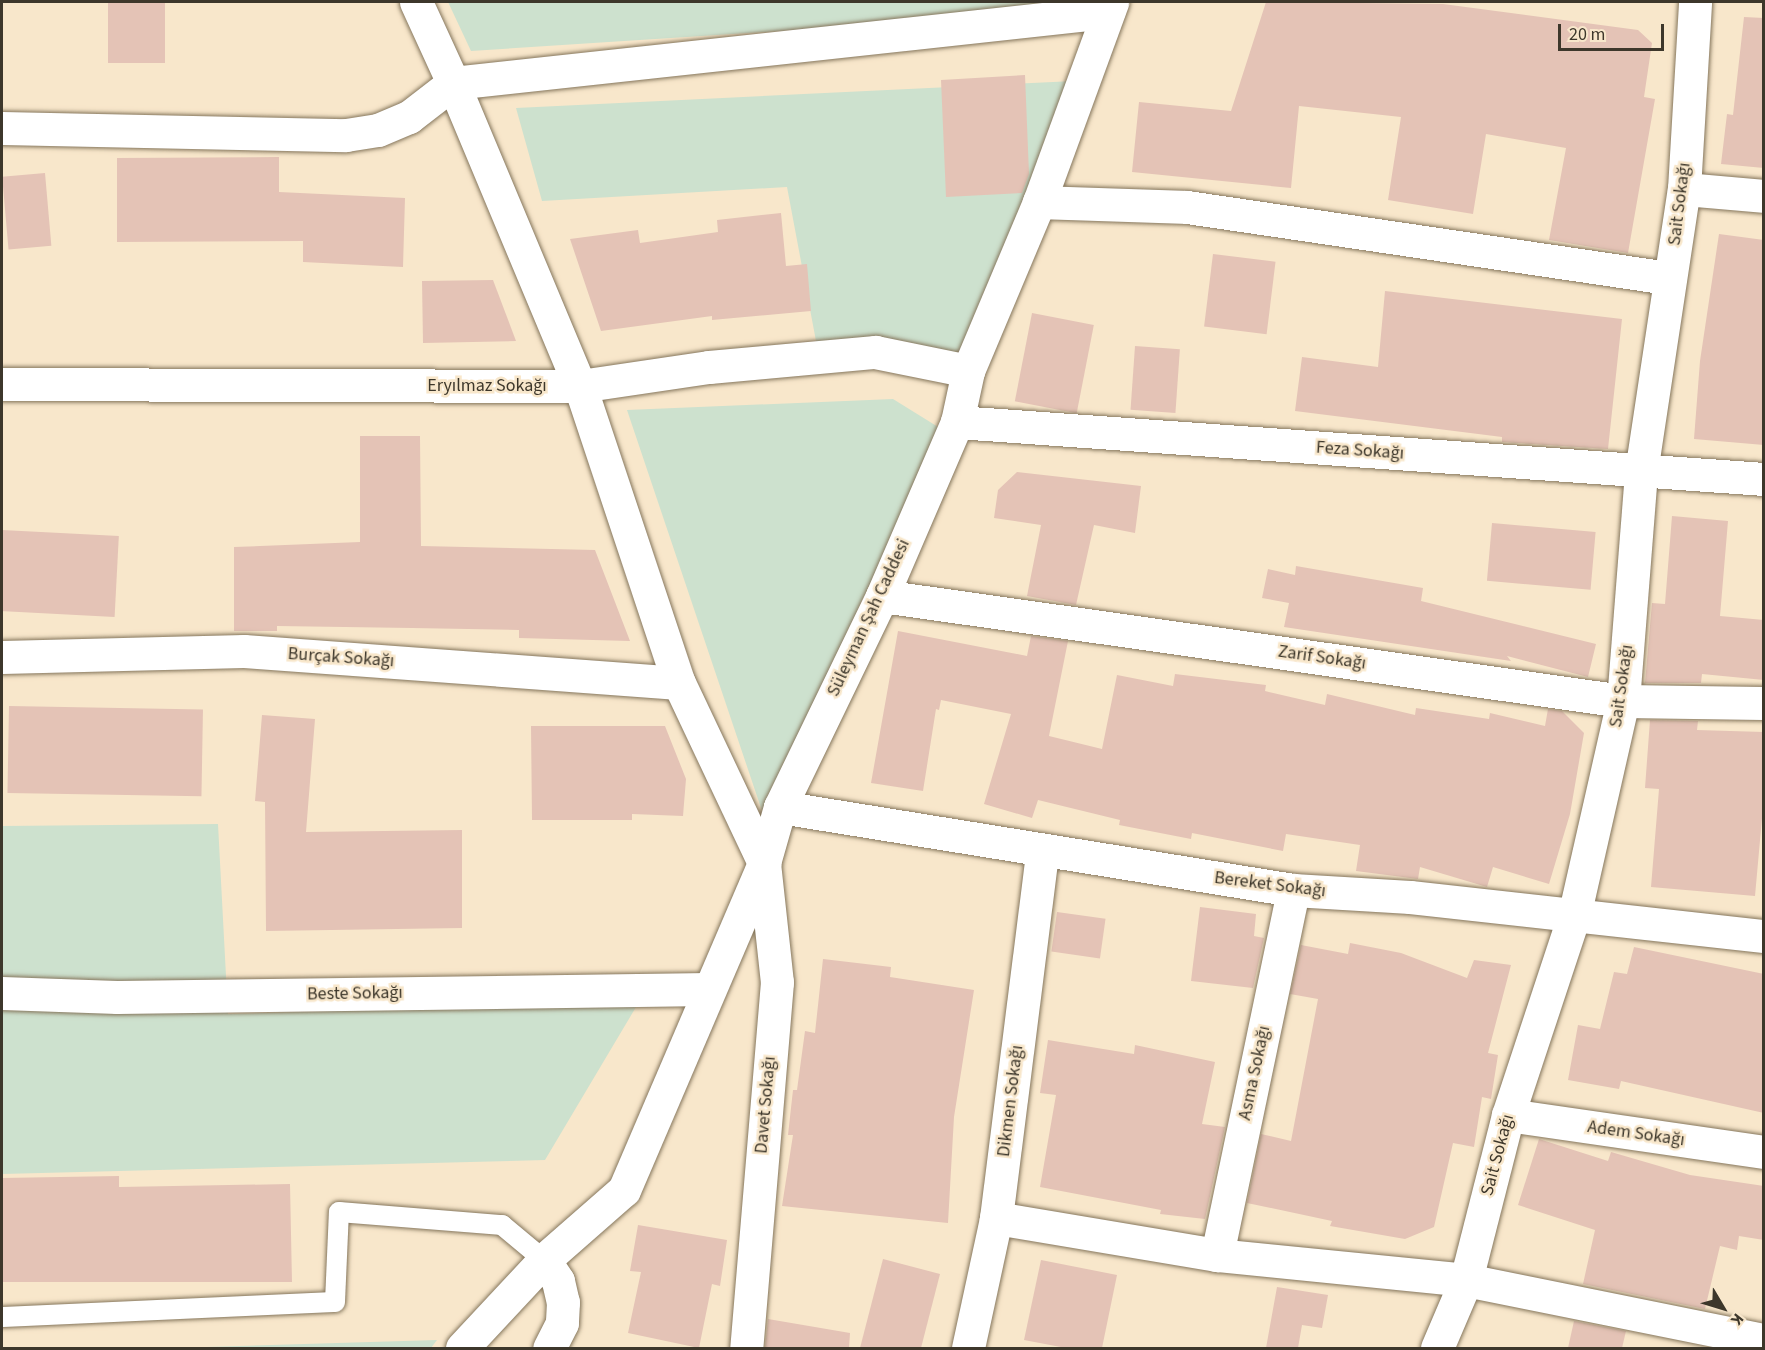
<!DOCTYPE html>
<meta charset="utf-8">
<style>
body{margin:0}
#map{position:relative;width:1765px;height:1350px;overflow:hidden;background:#f8e7cb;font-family:"Source Sans 3",sans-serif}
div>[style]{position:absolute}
.green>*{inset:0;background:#cde1ce}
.building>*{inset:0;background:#e4c3b6;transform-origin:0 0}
.roads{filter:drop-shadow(0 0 2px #85765c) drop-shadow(0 0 2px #85765c)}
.service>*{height:20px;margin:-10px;padding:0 10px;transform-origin:10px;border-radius:10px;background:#fff}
.minor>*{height:33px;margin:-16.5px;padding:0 16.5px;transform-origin:16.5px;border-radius:16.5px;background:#fff}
span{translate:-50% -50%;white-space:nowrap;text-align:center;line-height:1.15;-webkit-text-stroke:5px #f8e7cb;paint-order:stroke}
.street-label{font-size:18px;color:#3d372b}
.frame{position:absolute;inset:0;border:3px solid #3d372b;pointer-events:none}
.north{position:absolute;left:1693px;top:1278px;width:60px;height:60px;-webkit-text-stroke:4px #f8e7cb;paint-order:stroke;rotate:128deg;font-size:16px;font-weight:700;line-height:24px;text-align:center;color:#3d372b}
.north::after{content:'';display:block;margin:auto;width:21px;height:27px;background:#3d372b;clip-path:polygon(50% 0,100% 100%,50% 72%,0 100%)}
.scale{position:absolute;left:1558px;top:24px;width:106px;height:27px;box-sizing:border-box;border:3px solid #3d372b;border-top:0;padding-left:8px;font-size:18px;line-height:21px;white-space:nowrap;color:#3d372b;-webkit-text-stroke:4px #f8e7cb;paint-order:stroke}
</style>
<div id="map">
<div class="green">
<div style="clip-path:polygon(448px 2px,1094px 2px,1089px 11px,471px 51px)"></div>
<div style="clip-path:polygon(1074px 81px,964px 370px,819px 357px,787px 187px,542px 201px,516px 108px)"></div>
<div style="clip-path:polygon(893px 399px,943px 430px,762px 811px,627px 410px)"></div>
<div style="clip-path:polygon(218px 824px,228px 1014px,639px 1002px,545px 1160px,2px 1174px,2px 826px)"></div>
<div style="clip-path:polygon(437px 1340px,431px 1348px,172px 1348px)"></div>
</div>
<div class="building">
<div style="left:108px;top:2px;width:57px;height:61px"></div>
<div style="clip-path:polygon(1266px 2px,1443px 4px,1638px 30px,1652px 43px,1644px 97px,1655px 99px,1628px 253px,1549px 240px,1566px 148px,1486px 134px,1473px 214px,1388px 200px,1401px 117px,1299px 106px,1291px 188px,1132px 172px,1139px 102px,1231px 111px)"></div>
<div style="clip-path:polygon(1744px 17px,1764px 18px,1764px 168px,1721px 164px,1727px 114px,1733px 115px)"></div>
<div style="clip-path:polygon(1025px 75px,1029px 174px,1022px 193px,946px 197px,941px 80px)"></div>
<div style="clip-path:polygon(279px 157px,279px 192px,405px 198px,403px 267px,303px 262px,303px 241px,117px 242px,117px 158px)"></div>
<div style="left:45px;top:173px;width:73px;height:43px;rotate:85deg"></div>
<div style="clip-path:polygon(781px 213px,786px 266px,807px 264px,811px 311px,712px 320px,712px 316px,601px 331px,570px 239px,638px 230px,640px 243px,718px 232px,717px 220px)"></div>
<div style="clip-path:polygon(1719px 234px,1764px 240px,1764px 445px,1694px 439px,1700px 361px)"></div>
<div style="left:1213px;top:254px;width:63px;height:73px;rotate:7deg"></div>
<div style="clip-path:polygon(493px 280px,516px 341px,423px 343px,422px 281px)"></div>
<div style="clip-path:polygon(1385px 291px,1622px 319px,1608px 449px,1502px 442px,1502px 437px,1295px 411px,1302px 357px,1378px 367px)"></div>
<div style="left:1032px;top:313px;width:63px;height:90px;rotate:11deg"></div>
<div style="left:1135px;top:346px;width:45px;height:64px;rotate:4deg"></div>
<div style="clip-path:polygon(360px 436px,420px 436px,421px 546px,595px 550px,630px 641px,519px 638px,519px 630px,412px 628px,277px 626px,277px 631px,234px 631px,234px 547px,360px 542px)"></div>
<div style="clip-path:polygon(1017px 472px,1141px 486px,1135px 533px,1094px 525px,1076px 605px,1027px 596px,1041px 525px,994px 518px,998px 490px)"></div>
<div style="clip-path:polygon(1672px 516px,1728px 521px,1720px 616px,1764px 620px,1764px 680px,1702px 674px,1701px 683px,1645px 683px,1652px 603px,1665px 604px)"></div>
<div style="left:1492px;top:523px;width:104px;height:58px;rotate:5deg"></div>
<div style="left:2px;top:530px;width:117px;height:81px;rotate:3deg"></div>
<div style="clip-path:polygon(1296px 566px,1423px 588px,1421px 601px,1596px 644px,1588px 677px,1507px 656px,1511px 661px,1284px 627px,1289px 603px,1262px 598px,1268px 569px,1295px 575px)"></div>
<div style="clip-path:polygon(898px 631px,1027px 656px,1031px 636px,1068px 641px,1049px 736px,1102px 749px,1117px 675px,1173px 686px,1175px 674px,1266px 685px,1265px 691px,1325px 705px,1327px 694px,1415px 715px,1416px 708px,1489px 719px,1490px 713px,1545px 726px,1548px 709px,1562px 711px,1584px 733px,1570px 814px,1549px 884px,1493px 867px,1487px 887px,1420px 867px,1418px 879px,1356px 871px,1360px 845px,1286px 834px,1283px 851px,1192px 833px,1191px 839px,1119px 825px,1120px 820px,1038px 800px,1032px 818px,984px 804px,1011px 714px,941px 700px,939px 710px,936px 709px,923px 791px,871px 783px)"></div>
<div style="left:9px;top:706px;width:194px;height:87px;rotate:1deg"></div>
<div style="clip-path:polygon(262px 715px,315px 719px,306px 832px,462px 830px,462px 928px,266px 931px,265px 802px,255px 801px)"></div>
<div style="clip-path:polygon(1650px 720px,1698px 721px,1697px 730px,1764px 732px,1764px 796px,1755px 896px,1651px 887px,1659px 789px,1645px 788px)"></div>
<div style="clip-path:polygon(531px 726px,665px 726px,686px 779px,683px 816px,632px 814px,632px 820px,532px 820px)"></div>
<div style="clip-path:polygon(1200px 907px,1256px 914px,1254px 936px,1264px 938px,1253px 988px,1191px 981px)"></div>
<div style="left:1057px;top:912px;width:49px;height:40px;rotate:8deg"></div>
<div style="clip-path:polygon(1350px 943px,1401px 953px,1467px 978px,1474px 960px,1511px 965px,1488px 1053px,1498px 1055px,1491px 1099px,1482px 1097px,1474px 1147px,1453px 1143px,1434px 1227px,1405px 1239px,1330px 1226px,1332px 1221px,1247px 1203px,1261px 1134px,1291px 1141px,1318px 999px,1290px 994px,1301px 945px,1348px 954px)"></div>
<div style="clip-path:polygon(1634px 947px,1764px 974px,1764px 1113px,1621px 1081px,1619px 1089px,1568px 1080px,1578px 1025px,1600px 1029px,1614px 972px,1627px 974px)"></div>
<div style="clip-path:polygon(823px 959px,891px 967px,890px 977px,974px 990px,954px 1117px,948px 1223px,782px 1206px,793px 1135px,788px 1135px,793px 1090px,797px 1090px,805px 1031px,815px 1033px)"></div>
<div style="clip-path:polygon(1048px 1040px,1134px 1054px,1135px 1045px,1215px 1062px,1202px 1124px,1225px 1127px,1205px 1219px,1160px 1214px,1161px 1210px,1040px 1187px,1056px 1095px,1040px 1093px)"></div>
<div style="clip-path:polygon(1539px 1139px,1608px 1161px,1611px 1152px,1690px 1175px,1764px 1186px,1764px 1240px,1739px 1236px,1737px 1250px,1720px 1246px,1705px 1309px,1583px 1284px,1595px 1230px,1518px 1205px)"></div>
<div style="clip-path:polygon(119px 1176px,119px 1187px,290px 1184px,292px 1282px,2px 1282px,2px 1178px)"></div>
<div style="clip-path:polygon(638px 1225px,727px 1240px,720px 1286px,712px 1284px,699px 1348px,628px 1333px,641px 1272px,630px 1271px)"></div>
<div style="clip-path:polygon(883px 1259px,940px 1274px,921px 1348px,860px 1348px)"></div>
<div style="clip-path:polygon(1041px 1260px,1117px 1275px,1102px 1348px,1066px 1348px,1024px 1340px)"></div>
<div style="clip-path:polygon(1277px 1287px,1328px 1295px,1322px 1328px,1302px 1325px,1298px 1348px,1266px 1348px)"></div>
<div style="clip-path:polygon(768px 1319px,850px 1333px,849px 1348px,765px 1348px)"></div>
<div style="clip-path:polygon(1574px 1321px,1626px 1331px,1622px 1348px,1568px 1348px)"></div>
</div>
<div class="roads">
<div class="service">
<div style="left:2px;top:1317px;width:333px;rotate:-2.6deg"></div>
<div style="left:335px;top:1302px;width:90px;rotate:-87.5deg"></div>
<div style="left:339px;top:1212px;width:164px;rotate:4.6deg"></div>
<div style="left:502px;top:1225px;width:55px;rotate:39.8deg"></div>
</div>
<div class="minor">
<div style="left:416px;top:2px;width:89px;rotate:65.4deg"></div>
<div style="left:453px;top:83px;width:659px;rotate:-6.19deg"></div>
<div style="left:2px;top:128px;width:344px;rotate:1.2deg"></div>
<div style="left:346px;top:135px;width:32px;rotate:-9deg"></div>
<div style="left:378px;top:130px;width:34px;rotate:-23deg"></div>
<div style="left:409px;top:117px;width:56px;rotate:-37.7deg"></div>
<div style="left:453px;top:83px;width:329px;rotate:67.3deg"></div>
<div style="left:580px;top:386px;width:313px;rotate:71.6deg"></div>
<div style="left:679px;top:683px;width:199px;rotate:64.7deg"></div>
<div style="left:764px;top:863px;width:120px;rotate:83.8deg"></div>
<div style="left:777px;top:982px;width:367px;rotate:94.8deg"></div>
<div style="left:1684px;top:189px;width:80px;rotate:5deg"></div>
<div style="left:1039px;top:202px;width:148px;rotate:1.9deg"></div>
<div style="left:1187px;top:207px;width:488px;rotate:8.4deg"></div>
<div style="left:2px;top:384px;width:578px;rotate:0.2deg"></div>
<div style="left:580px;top:386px;width:130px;rotate:-8.4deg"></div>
<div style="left:709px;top:367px;width:167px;rotate:-5.2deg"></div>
<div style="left:875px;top:352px;width:95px;rotate:11.5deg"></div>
<div style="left:957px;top:422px;width:809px;rotate:4.04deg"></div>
<div style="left:882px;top:596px;width:748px;rotate:8.07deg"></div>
<div style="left:1623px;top:701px;width:141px;rotate:0.8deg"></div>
<div style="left:2px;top:657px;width:242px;rotate:-1.4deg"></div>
<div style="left:244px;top:651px;width:436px;rotate:4.2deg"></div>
<div style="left:780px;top:807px;width:520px;rotate:9.19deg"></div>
<div style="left:1293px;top:890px;width:117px;rotate:3.4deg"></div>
<div style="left:1410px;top:897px;width:356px;rotate:6.3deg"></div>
<div style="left:2px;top:993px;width:115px;rotate:2deg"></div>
<div style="left:117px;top:997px;width:592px;rotate:-0.77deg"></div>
<div style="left:1508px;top:1115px;width:259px;rotate:8.2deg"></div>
<div style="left:996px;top:1218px;width:224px;rotate:9.5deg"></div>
<div style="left:1217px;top:1255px;width:250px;rotate:5.7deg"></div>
<div style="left:1466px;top:1280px;width:304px;rotate:11.4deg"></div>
<div style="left:1217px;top:1255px;width:373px;rotate:-78.2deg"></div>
<div style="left:544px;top:1260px;width:25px;rotate:56deg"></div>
<div style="left:558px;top:1281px;width:22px;rotate:77deg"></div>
<div style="left:563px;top:1302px;width:21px;rotate:93deg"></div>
<div style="left:562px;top:1323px;width:28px;rotate:117deg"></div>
<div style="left:462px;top:1348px;width:120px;rotate:-47deg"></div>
<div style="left:544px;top:1260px;width:106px;rotate:-41.2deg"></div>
<div style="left:624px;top:1190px;width:356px;rotate:-66.8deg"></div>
<div style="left:764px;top:863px;width:58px;rotate:-74.1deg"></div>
<div style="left:780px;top:807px;width:234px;rotate:-64.2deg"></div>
<div style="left:882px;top:596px;width:189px;rotate:-66.7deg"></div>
<div style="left:957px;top:422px;width:52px;rotate:-77.8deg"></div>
<div style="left:968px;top:371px;width:183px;rotate:-67.2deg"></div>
<div style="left:1039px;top:202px;width:213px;rotate:-69.9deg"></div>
<div style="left:968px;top:1348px;width:133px;rotate:-77.8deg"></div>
<div style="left:996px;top:1218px;width:369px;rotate:-82.8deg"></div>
<div style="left:1437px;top:1348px;width:74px;rotate:-66.9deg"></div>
<div style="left:1466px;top:1280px;width:170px;rotate:-75.7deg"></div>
<div style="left:1508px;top:1115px;width:210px;rotate:-71.7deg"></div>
<div style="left:1574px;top:916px;width:221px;rotate:-77.2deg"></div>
<div style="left:1623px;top:701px;width:230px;rotate:-85.5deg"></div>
<div style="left:1641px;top:472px;width:286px;rotate:-81.4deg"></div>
<div style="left:1684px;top:189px;width:187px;rotate:-86.6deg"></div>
</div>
</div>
<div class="street-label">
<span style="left:1680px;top:204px;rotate:-83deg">Sait Sokağı</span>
<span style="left:487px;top:386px">Eryılmaz Sokağı</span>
<span style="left:1360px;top:451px;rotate:4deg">Feza Sokağı</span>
<span style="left:869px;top:618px;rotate:-65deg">Süleyman Şah Caddesi</span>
<span style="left:341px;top:658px;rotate:4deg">Burçak Sokağı</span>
<span style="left:1322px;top:658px;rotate:8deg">Zarif Sokağı</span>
<span style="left:1622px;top:686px;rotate:-82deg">Sait Sokağı</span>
<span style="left:1270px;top:885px;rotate:7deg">Bereket Sokağı</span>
<span style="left:355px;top:994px;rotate:-1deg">Beste Sokağı</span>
<span style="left:1255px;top:1073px;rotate:-78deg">Asma Sokağı</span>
<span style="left:1011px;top:1101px;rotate:-83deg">Dikmen Sokağı</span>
<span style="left:766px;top:1105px;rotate:-85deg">Davet Sokağı</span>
<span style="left:1636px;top:1134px;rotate:8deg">Adem Sokağı</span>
<span style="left:1498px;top:1155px;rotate:-75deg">Sait Sokağı</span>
</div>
<div class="frame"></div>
<div class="north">K</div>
<div class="scale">20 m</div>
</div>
